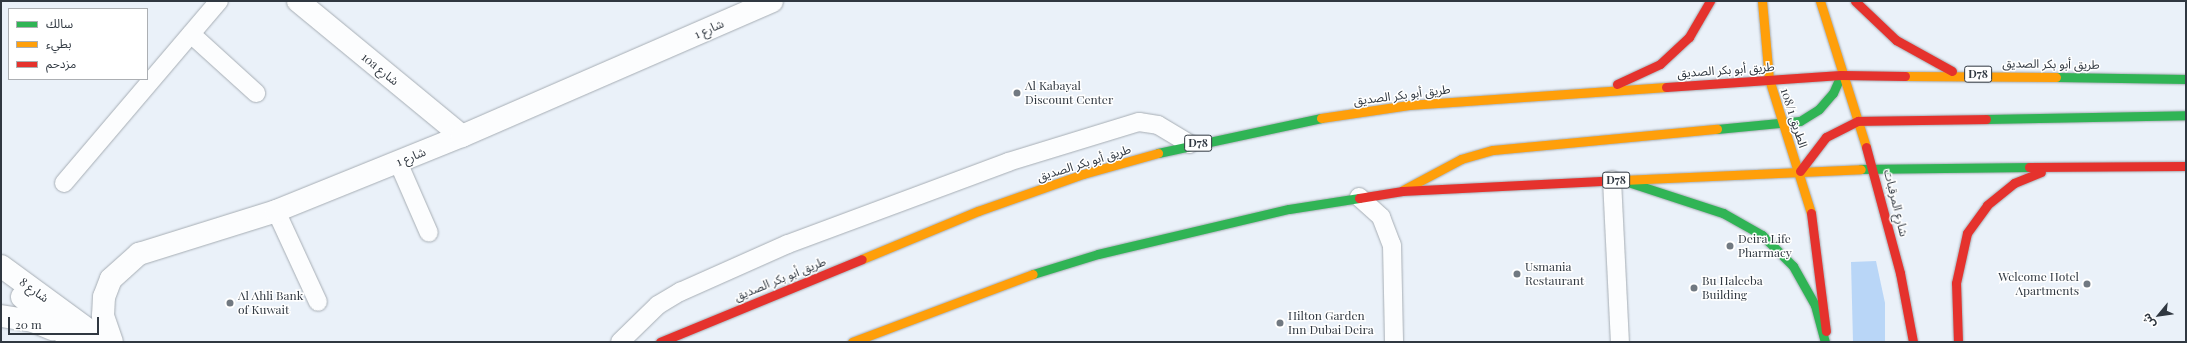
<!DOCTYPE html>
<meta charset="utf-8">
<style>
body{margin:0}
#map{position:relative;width:2187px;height:343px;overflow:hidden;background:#eaf1f9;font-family:"Playfair Display","Noto Sans Arabic",serif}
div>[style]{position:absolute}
.green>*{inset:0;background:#b9d6f7}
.roads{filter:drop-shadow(0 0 1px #a6adb4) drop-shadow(0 0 1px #a6adb4)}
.lane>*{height:18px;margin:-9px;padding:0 9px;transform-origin:9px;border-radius:9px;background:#fcfdfe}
.street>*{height:22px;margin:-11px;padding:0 11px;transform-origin:11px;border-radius:11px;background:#fcfdfe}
.fast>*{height:9px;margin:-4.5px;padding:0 4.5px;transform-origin:4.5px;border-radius:4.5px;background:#30b455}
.slow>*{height:9px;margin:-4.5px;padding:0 4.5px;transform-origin:4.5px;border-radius:4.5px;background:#ff9f0a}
.jam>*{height:9px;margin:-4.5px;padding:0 4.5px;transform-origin:4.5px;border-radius:4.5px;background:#e5322d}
.dots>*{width:11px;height:11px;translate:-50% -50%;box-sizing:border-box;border:2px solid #fff;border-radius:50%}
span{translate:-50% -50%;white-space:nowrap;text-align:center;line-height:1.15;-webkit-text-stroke:3px #fff;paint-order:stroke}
.shield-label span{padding:1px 3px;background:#fff;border:1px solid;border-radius:3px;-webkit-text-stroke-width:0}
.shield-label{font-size:11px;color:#303841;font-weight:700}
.street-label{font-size:12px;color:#303841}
.poi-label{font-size:12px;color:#303841}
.left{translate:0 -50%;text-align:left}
.right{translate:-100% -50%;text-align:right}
.frame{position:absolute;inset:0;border:2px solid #303841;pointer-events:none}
.legend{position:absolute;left:8px;top:8px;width:140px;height:72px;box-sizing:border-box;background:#fff;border:1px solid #acafb3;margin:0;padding:5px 7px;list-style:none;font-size:12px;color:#303841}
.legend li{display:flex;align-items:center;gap:8px;height:20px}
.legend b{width:20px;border:1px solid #acafb3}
.north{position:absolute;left:2139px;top:295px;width:40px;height:40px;-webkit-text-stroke:3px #fff;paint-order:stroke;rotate:241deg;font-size:11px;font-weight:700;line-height:16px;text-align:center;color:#303841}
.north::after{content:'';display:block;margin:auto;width:14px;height:18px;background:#303841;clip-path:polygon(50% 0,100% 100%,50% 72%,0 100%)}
.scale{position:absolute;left:8px;top:317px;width:91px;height:18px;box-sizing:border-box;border:2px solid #303841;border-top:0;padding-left:5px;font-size:12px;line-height:14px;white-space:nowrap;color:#303841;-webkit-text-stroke:3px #fff;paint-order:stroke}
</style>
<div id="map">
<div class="green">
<div style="clip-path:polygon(1876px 261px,1885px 303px,1885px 342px,1853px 342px,1851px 262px)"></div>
</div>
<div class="roads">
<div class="lane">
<div style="left:191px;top:34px;width:88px;rotate:42.2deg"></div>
<div style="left:398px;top:162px;width:77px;rotate:66.4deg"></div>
<div style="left:1612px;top:180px;width:162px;rotate:87.2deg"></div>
<div style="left:64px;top:183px;width:239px;rotate:-49.6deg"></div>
<div style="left:1359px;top:197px;width:30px;rotate:42deg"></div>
<div style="left:1381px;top:217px;width:30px;rotate:69deg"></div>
<div style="left:1392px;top:245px;width:97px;rotate:88.8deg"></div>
<div style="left:276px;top:211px;width:100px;rotate:65.2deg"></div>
<div style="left:620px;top:342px;width:53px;rotate:-44.2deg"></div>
<div style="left:658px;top:305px;width:26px;rotate:-31deg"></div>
<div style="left:680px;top:292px;width:118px;rotate:-24deg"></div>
<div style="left:788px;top:244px;width:235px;rotate:-20.4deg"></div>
<div style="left:1008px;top:162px;width:137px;rotate:-17deg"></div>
<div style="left:1139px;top:122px;width:19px;rotate:9deg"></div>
<div style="left:1158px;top:125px;width:37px;rotate:31deg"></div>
</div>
<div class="street">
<div style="left:298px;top:1px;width:212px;rotate:39.5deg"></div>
<div style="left:1px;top:266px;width:129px;rotate:36.2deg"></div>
<div style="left:22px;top:297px;width:69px;rotate:40.9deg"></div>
<div style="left:1px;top:316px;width:32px;rotate:9deg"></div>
<div style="left:33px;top:321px;width:21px;rotate:23deg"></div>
<div style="left:112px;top:342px;width:28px;rotate:-109deg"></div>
<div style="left:103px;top:316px;width:19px;rotate:-87deg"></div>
<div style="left:104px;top:297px;width:19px;rotate:-69deg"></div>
<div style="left:111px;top:279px;width:38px;rotate:-42deg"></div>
<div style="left:139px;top:254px;width:144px;rotate:-17.4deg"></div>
<div style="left:276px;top:211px;width:201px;rotate:-22deg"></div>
<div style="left:462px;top:136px;width:338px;rotate:-23.5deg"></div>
</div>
<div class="fast">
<div style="left:2056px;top:77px;width:130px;rotate:0.9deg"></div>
<div style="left:1986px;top:119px;width:200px;rotate:-1.1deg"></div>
<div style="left:1717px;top:129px;width:83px;rotate:-5.5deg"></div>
<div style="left:1800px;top:121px;width:22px;rotate:-32deg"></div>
<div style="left:1819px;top:109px;width:21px;rotate:-49deg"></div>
<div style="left:1833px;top:93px;width:20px;rotate:-66deg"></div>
<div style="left:1158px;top:153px;width:167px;rotate:-12.1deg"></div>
<div style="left:1861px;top:169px;width:168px;rotate:-0.7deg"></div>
<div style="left:1631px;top:183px;width:97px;rotate:18.1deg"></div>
<div style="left:1723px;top:213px;width:45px;rotate:29.4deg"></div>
<div style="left:1762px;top:235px;width:44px;rotate:45deg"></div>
<div style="left:1793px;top:266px;width:45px;rotate:60.6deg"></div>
<div style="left:1815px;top:305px;width:38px;rotate:75deg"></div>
<div style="left:1033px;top:274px;width:68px;rotate:-17.1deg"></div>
<div style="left:1098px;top:254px;width:196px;rotate:-13.3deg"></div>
<div style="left:1289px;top:209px;width:71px;rotate:-8.9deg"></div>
</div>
<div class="slow">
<div style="left:1762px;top:1px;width:78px;rotate:84.9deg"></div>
<div style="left:1769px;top:79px;width:140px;rotate:72.6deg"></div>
<div style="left:1820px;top:1px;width:153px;rotate:72.5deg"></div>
<div style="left:1905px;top:76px;width:151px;rotate:0.4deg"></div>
<div style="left:1321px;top:118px;width:89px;rotate:-8.4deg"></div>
<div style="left:1409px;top:105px;width:258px;rotate:-4deg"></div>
<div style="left:1601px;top:181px;width:260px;rotate:-2.6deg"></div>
<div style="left:1403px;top:190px;width:66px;rotate:-28.1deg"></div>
<div style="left:1461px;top:159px;width:33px;rotate:-16deg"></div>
<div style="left:1493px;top:150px;width:225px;rotate:-5.4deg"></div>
<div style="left:862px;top:259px;width:126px;rotate:-22.5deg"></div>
<div style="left:978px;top:211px;width:111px;rotate:-19.4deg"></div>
<div style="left:1083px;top:174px;width:78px;rotate:-15.6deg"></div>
<div style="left:852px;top:342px;width:193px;rotate:-20.6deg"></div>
</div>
<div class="jam">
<div style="left:1855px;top:1px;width:57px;rotate:43.6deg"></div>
<div style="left:1896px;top:40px;width:64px;rotate:29deg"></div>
<div style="left:1617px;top:84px;width:47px;rotate:-24.9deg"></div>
<div style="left:1660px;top:64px;width:40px;rotate:-43deg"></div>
<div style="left:1689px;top:37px;width:42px;rotate:-59.7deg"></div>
<div style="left:1666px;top:87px;width:175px;rotate:-3.9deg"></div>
<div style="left:1841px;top:75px;width:64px;rotate:0.9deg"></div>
<div style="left:1866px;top:147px;width:131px;rotate:74.9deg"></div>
<div style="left:1900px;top:273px;width:70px;rotate:79.3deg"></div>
<div style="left:2029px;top:167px;width:157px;rotate:-0.4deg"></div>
<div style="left:1800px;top:171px;width:43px;rotate:-52.6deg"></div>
<div style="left:1826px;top:137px;width:36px;rotate:-27deg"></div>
<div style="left:1858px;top:121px;width:128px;rotate:-0.9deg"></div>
<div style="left:1359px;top:198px;width:44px;rotate:-9.2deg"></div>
<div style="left:1402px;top:191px;width:199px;rotate:-2.9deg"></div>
<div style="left:1811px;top:213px;width:119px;rotate:82.8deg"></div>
<div style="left:660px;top:342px;width:218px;rotate:-22.3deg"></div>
<div style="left:1958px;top:342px;width:59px;rotate:-91.9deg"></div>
<div style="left:1956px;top:283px;width:51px;rotate:-77.6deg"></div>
<div style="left:1967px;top:233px;width:34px;rotate:-54deg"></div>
<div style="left:1987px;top:205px;width:35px;rotate:-39deg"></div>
<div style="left:2014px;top:183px;width:29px;rotate:-22deg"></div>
</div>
</div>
<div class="dots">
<div style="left:1017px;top:93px;background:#717981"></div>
<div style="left:1730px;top:246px;background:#717981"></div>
<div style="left:1517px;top:274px;background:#717981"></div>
<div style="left:2087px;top:284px;background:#717981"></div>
<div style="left:1694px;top:288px;background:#717981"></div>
<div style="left:230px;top:303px;background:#717981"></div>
<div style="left:1280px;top:323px;background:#717981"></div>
</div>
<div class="shield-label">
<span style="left:1978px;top:74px">D78</span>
<span style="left:1198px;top:143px">D78</span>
<span style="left:1616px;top:180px">D78</span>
</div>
<div class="street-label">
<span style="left:709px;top:29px;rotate:-24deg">شارع 1</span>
<span style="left:2051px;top:64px;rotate:1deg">طريق أبو بكر الصديق</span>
<span style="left:380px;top:69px;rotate:39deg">10a شارع</span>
<span style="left:1726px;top:70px;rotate:-4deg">طريق أبو بكر الصديق</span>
<span style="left:1402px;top:95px;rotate:-7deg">طريق أبو بكر الصديق</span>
<span style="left:1794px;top:118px;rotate:72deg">108/1 الطريق</span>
<span style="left:411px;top:157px;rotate:-22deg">شارع 1</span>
<span style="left:1084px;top:163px;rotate:-17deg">طريق أبو بكر الصديق</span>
<span style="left:1896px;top:203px;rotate:76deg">شارع المرقبات</span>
<span style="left:780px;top:279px;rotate:-22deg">طريق أبو بكر الصديق</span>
<span style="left:34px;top:290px;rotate:36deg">شارع 8</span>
</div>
<div class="poi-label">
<span class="left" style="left:1025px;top:93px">Al Kabayal<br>Discount Center</span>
<span class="left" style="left:1738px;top:246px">Deira Life<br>Pharmacy</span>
<span class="left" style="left:1525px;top:274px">Usmania<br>Restaurant</span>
<span class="right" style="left:2079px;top:284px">Welcome Hotel<br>Apartments</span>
<span class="left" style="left:1702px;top:288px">Bu Haleeba<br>Building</span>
<span class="left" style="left:238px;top:303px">Al Ahli Bank<br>of Kuwait</span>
<span class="left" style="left:1288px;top:323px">Hilton Garden<br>Inn Dubai Deira</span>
</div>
<div class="frame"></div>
<ul class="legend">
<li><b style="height:5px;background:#30b455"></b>سالك</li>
<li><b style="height:5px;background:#ff9f0a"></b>بطيء</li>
<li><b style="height:5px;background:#e5322d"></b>مزدحم</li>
</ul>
<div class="north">ش</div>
<div class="scale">20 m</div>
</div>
